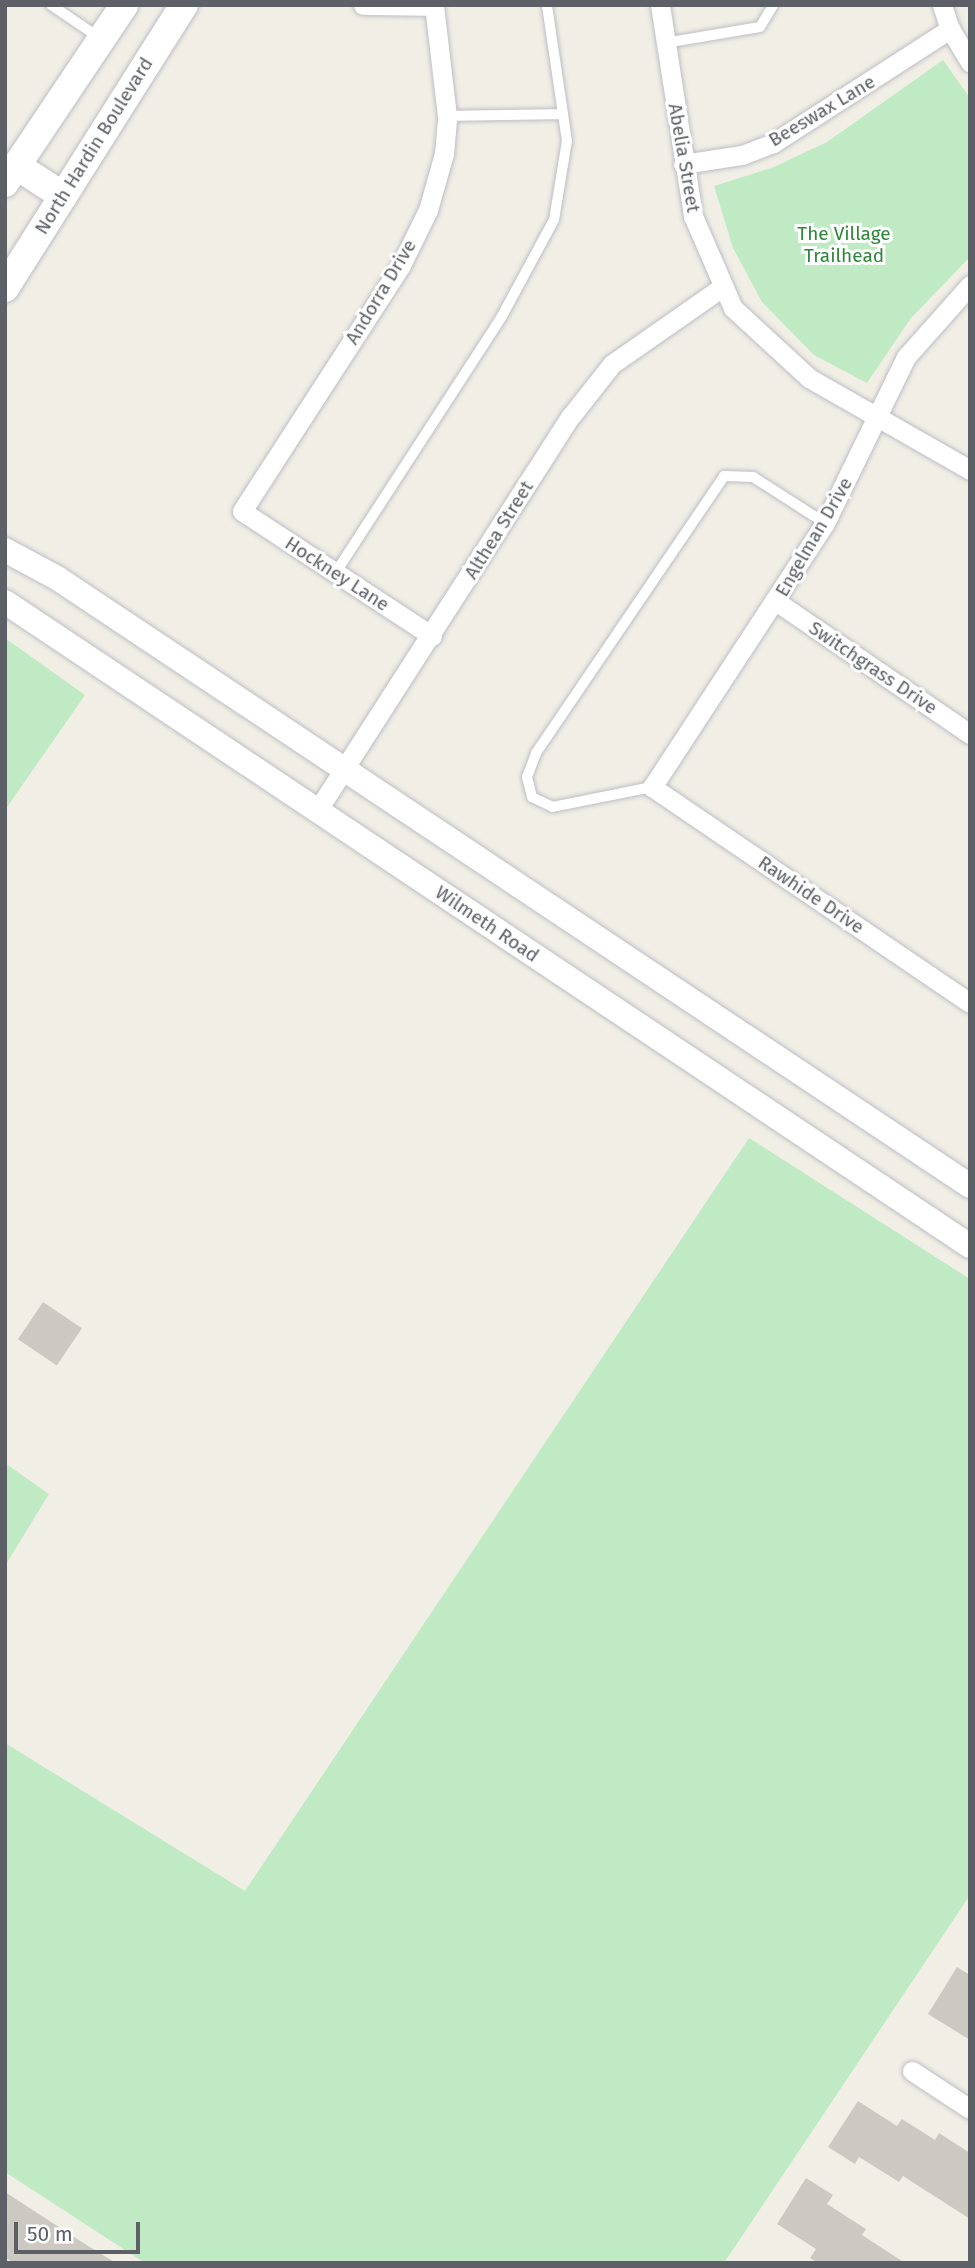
<!DOCTYPE html>
<style>
body{margin:0}
#map{position:relative;width:975px;height:2268px;overflow:hidden;background:#f1efe5;font-family:"Fira Sans",sans-serif}
div>[style]{position:absolute}
.green>*{inset:0;background:#bfeac3}
.building>*{inset:0;background:#ccc9c2;transform-origin:0 0}
.roads{filter:drop-shadow(0 0 2px #bdbec5) drop-shadow(0 0 2px #bdbec5)}
.service>*{height:10px;margin:-5px;padding:0 5px;transform-origin:5px;border-radius:5px;background:#fff}
.minor>*{height:19px;margin:-9.5px;padding:0 9.5px;transform-origin:9.5px;border-radius:9.5px;background:#fff}
.tertiary>*{height:24px;margin:-12px;padding:0 12px;transform-origin:12px;border-radius:12px;background:#fff}
.secondary>*{height:28px;margin:-14px;padding:0 14px;transform-origin:14px;border-radius:14px;background:#fff}
span{translate:-50% -50%;white-space:nowrap;text-align:center;line-height:1.15;-webkit-text-stroke:6px #fff;paint-order:stroke}
.street-label{font-size:19px;color:#5d6067}
.park-label{font-size:19px;color:#2d8639}
.frame{position:absolute;inset:0;border:7px solid #5d6067;pointer-events:none}
.scale{position:absolute;left:14px;top:2222px;width:126px;height:32px;box-sizing:border-box;border:4px solid #5d6067;border-top:0;padding-left:9px;font-size:21px;line-height:24px;white-space:nowrap;color:#5d6067;-webkit-text-stroke:5px #fff;paint-order:stroke}
</style>
<div id="map">
<div class="green">
<div style="clip-path:polygon(943px 60px,970px 98px,970px 257px,911px 318px,867px 383px,814px 355px,762px 302px,733px 248px,714px 186px,774px 167px,827px 142px)"></div>
<div style="clip-path:polygon(5px 638px,85px 695px,5px 810px)"></div>
<div style="clip-path:polygon(749px 1138px,970px 1279px,970px 1895px,724px 2263px,145px 2263px,5px 2172px,5px 1743px,245px 1891px)"></div>
<div style="clip-path:polygon(5px 1463px,49px 1494px,5px 1566px)"></div>
</div>
<div class="building">
<div style="left:43px;top:1302px;width:47px;height:45px;rotate:34deg"></div>
<div style="clip-path:polygon(957px 1967px,970px 1975px,970px 2040px,928px 2014px)"></div>
<div style="clip-path:polygon(858px 2101px,897px 2126px,902px 2119px,935px 2140px,939px 2133px,970px 2153px,970px 2219px,903px 2176px,899px 2182px,859px 2157px,855px 2164px,828px 2147px)"></div>
<div style="clip-path:polygon(806px 2178px,833px 2195px,827px 2204px,866px 2229px,862px 2235px,905px 2263px,818px 2263px,810px 2258px,816px 2249px,777px 2224px)"></div>
<div style="clip-path:polygon(5px 2192px,85px 2244px,116px 2263px,14px 2263px,5px 2257px)"></div>
</div>
<div class="roads">
<div class="service">
<div style="left:51px;top:5px;width:59px;rotate:34deg"></div>
<div style="left:665px;top:43px;width:96px;rotate:-9.6deg"></div>
<div style="left:760px;top:27px;width:26px;rotate:-59deg"></div>
<div style="left:447px;top:116px;width:116px;rotate:-1deg"></div>
<div style="left:336px;top:572px;width:305px;rotate:-57deg"></div>
<div style="left:502px;top:316px;width:109px;rotate:-61.6deg"></div>
<div style="left:554px;top:220px;width:80px;rotate:-80.7deg"></div>
<div style="left:567px;top:141px;width:137px;rotate:-98.4deg"></div>
<div style="left:652px;top:787px;width:101px;rotate:168.6deg"></div>
<div style="left:553px;top:807px;width:23px;rotate:-155deg"></div>
<div style="left:532px;top:797px;width:21px;rotate:-104deg"></div>
<div style="left:527px;top:777px;width:26px;rotate:-69deg"></div>
<div style="left:536px;top:753px;width:335px;rotate:-55.8deg"></div>
<div style="left:724px;top:476px;width:29px;rotate:2deg"></div>
<div style="left:753px;top:477px;width:85px;rotate:32.6deg"></div>
</div>
<div class="minor">
<div style="left:363px;top:5px;width:71px;rotate:0.8deg"></div>
<div style="left:660px;top:5px;width:214px;rotate:81.1deg"></div>
<div style="left:693px;top:216px;width:100px;rotate:66.5deg"></div>
<div style="left:733px;top:308px;width:103px;rotate:42.6deg"></div>
<div style="left:809px;top:378px;width:185px;rotate:29.7deg"></div>
<div style="left:942px;top:5px;width:25px;rotate:72deg"></div>
<div style="left:950px;top:29px;width:39px;rotate:59deg"></div>
<div style="left:683px;top:164px;width:60px;rotate:-8.7deg"></div>
<div style="left:742px;top:155px;width:33px;rotate:-21deg"></div>
<div style="left:773px;top:143px;width:211px;rotate:-32.8deg"></div>
<div style="left:970px;top:285px;width:96px;rotate:131.6deg"></div>
<div style="left:906px;top:357px;width:185px;rotate:116deg"></div>
<div style="left:825px;top:523px;width:316px;rotate:123.2deg"></div>
<div style="left:652px;top:787px;width:384px;rotate:34.2deg"></div>
<div style="left:777px;top:602px;width:234px;rotate:34.4deg"></div>
<div style="left:432px;top:636px;width:227px;rotate:-146.7deg"></div>
<div style="left:242px;top:511px;width:293px;rotate:-57.1deg"></div>
<div style="left:401px;top:265px;width:61px;rotate:-63.9deg"></div>
<div style="left:428px;top:210px;width:58px;rotate:-74.1deg"></div>
<div style="left:444px;top:154px;width:38px;rotate:-85deg"></div>
<div style="left:447px;top:116px;width:112px;rotate:-96.7deg"></div>
<div style="left:317px;top:811px;width:470px;rotate:-57.3deg"></div>
<div style="left:571px;top:416px;width:66px;rotate:-51.7deg"></div>
<div style="left:612px;top:364px;width:133px;rotate:-34.9deg"></div>
<div style="left:912px;top:2071px;width:69px;rotate:33.2deg"></div>
</div>
<div class="tertiary">
<div style="left:5px;top:550px;width:59px;rotate:28.3deg"></div>
<div style="left:57px;top:578px;width:1097px;rotate:33.66deg"></div>
<div style="left:5px;top:602px;width:1160px;rotate:33.72deg"></div>
</div>
<div class="secondary">
<div style="left:17px;top:166px;width:55px;rotate:33.1deg"></div>
<div style="left:5px;top:183px;width:214px;rotate:-56.2deg"></div>
<div style="left:5px;top:288px;width:335px;rotate:-57.7deg"></div>
</div>
</div>
<div class="street-label">
<span style="left:822px;top:111px;rotate:-31deg">Beeswax Lane</span>
<span style="left:94px;top:146px;rotate:-58deg">North Hardin Boulevard</span>
<span style="left:684px;top:158px;rotate:80deg">Abelia Street</span>
<span style="left:381px;top:292px;rotate:-59deg">Andorra Drive</span>
<span style="left:499px;top:530px;rotate:-58deg">Althea Street</span>
<span style="left:814px;top:537px;rotate:-60deg">Engelman Drive</span>
<span style="left:337px;top:574px;rotate:33deg">Hockney Lane</span>
<span style="left:873px;top:668px;rotate:34deg">Switchgrass Drive</span>
<span style="left:811px;top:895px;rotate:34deg">Rawhide Drive</span>
<span style="left:487px;top:924px;rotate:34deg">Wilmeth Road</span>
</div>
<div class="park-label">
<span style="left:844px;top:245px">The Village<br>Trailhead</span>
</div>
<div class="frame"></div>
<div class="scale">50 m</div>
</div>
